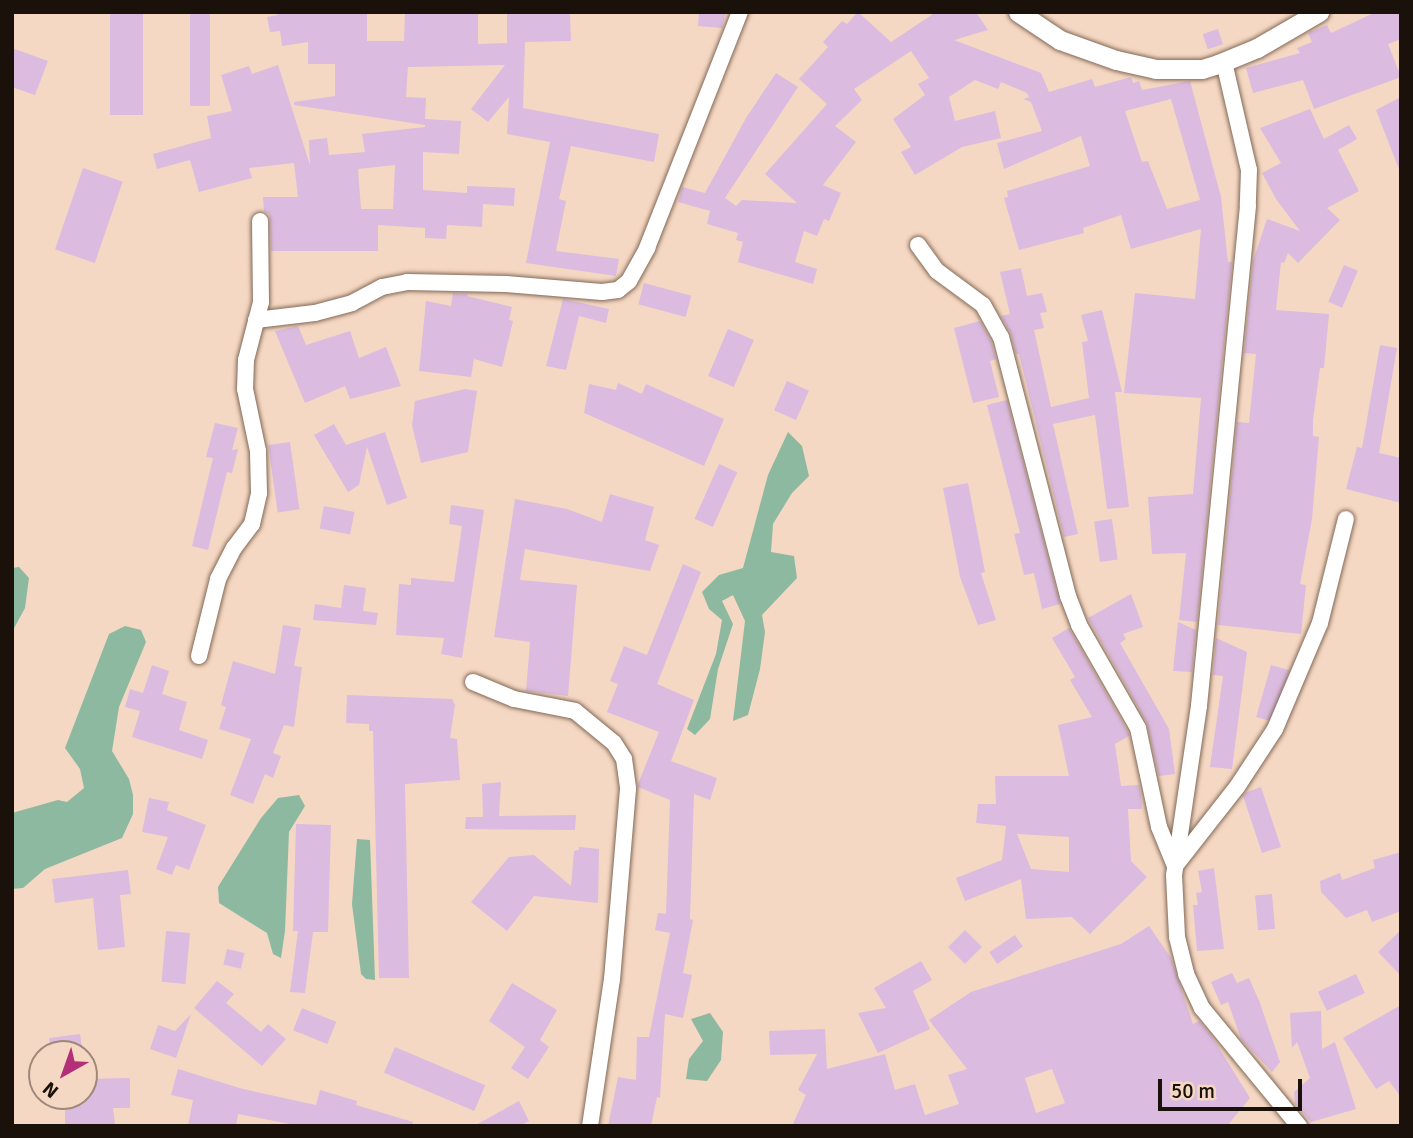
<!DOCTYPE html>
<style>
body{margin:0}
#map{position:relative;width:1413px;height:1138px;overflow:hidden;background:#f5d8c3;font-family:Signika,sans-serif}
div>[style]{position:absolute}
.forest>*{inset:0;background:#8cb99f}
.building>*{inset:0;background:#dbbbdf;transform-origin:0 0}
.roads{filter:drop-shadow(0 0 2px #826957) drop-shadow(0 0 2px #826957)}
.minor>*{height:16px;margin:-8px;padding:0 8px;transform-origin:8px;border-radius:8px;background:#fff}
.tertiary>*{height:19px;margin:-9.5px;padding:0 9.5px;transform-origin:9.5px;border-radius:9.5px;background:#fff}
span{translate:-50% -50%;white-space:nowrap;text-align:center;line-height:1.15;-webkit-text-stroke:6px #f5d8c3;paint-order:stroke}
.frame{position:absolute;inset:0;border:14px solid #1a110a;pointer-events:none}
.north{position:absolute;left:28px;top:1040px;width:70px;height:70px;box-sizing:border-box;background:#f5d8c3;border:2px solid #9d8879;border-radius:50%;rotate:220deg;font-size:19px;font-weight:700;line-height:28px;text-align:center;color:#1a110a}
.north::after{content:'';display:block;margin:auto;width:24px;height:32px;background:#b33079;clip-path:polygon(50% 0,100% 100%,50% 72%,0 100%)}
.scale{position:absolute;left:1158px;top:1079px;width:144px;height:32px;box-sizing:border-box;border:4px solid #1a110a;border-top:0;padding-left:9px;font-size:21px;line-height:24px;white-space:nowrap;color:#1a110a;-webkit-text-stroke:5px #f5d8c3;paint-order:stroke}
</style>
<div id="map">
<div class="forest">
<div style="clip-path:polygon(788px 432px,802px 446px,809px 476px,792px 493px,773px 524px,771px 552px,794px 556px,797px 578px,762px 615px,765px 632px,760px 669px,748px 715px,733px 721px,745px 621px,733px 595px,722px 601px,733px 624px,718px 669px,710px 719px,695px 735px,687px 729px,716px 654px,722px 620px,709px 609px,702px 592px,719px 575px,743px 568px,768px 475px)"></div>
<div style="clip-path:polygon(19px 567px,29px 578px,25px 608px,12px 632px,12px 568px)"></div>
<div style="clip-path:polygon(125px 626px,141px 630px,146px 642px,119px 707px,112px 751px,129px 779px,133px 795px,133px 814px,122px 838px,45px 869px,23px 888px,12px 889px,12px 813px,58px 800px,67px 802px,84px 788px,80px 769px,65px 748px,109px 634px)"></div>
<div style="clip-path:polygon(299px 795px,305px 806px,289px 832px,285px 931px,281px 958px,273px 954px,267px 933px,219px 903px,218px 887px,261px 818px,278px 798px)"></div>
<div style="clip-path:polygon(357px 839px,370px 840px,375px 980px,366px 979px,361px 974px,352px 904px)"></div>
<div style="clip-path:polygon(710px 1013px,723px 1032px,721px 1060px,707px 1081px,686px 1079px,689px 1059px,703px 1041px,691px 1019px)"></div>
</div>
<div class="building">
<div style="left:110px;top:12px;width:33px;height:103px"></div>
<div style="left:190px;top:12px;width:20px;height:94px"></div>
<div style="clip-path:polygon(evenodd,277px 12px,367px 12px,367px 41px,404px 41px,405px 12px,478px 12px,478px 44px,507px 43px,507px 12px,570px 12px,571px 41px,525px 42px,523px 108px,659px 134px,654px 162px,571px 146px,559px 199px,566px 201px,556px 251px,619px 259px,616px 276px,526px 263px,550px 142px,507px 134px,509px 97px,488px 122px,471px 109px,505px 65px,408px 67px,406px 97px,426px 98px,425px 119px,461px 121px,459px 154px,423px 152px,423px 190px,467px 193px,467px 186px,515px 188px,514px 206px,483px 204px,482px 227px,447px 225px,446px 239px,425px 238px,425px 228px,378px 225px,378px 251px,271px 251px,270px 220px,269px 214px,264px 211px,263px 197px,298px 197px,294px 163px,249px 168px,252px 178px,199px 192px,190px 160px,157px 169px,153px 154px,211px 138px,207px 116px,232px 111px,221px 75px,249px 66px,252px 74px,278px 65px,310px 165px,309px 140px,327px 138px,329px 155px,365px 152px,362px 134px,425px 127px,425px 125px,294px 105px,294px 102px,335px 96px,335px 64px,308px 64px,308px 42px,282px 46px,280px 31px,270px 32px,267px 17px,278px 15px,277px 12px,395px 165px,393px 209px,361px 209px,358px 169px,395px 165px)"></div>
<div style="clip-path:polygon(699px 12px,726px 12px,722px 28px,698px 26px)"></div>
<div style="clip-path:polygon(evenodd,858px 12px,891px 42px,936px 12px,976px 12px,988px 30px,954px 40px,1041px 73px,1049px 92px,1092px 79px,1095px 87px,1131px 77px,1133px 83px,1139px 81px,1142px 90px,1190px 81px,1221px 197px,1228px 262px,1232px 262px,1197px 622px,1179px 620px,1186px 553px,1152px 554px,1148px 497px,1193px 494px,1201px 398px,1124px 393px,1135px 293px,1195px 299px,1201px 229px,1131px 249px,1121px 215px,1083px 228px,1084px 233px,1019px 250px,1004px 198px,1008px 197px,1007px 191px,1090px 166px,1081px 136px,1004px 169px,997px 143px,1042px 131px,1031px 102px,1023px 99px,1029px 97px,1027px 93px,1001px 82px,998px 89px,975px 80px,949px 97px,955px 121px,995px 111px,1001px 138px,962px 147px,915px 175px,901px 152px,911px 147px,893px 119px,925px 95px,918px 84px,929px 78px,911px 51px,854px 89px,862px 100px,835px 126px,856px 142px,823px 185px,841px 193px,829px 221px,824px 219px,817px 236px,804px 231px,795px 262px,817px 269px,813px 284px,738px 262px,743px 242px,736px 240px,738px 233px,707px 224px,710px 211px,678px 202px,682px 187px,705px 193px,746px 118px,776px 73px,798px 87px,725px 198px,736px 206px,742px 200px,797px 203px,765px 174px,827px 104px,799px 79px,828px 47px,823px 42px,842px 21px,847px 24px,858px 12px,1171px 99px,1200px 200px,1167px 209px,1148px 161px,1142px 162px,1125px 111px,1171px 99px)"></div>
<div style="clip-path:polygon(1376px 12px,1401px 12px,1401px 39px,1388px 44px,1401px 77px,1314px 109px,1303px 80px,1253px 93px,1246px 68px,1300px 53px,1297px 48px,1312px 42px,1308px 33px,1327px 25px,1331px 33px)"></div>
<div style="left:1218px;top:29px;width:16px;height:16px;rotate:72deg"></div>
<div style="clip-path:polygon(12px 48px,48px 61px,35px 95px,12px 87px)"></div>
<div style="clip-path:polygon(1401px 97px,1401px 171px,1400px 172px,1376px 110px)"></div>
<div style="clip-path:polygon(1310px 109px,1324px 139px,1349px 125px,1357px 139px,1338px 150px,1359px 191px,1327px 208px,1340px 220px,1298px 263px,1288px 253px,1284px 263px,1281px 262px,1276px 310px,1329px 314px,1324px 368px,1320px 368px,1313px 420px,1313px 436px,1319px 437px,1312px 519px,1300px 584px,1306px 585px,1301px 634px,1218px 625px,1237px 422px,1249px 423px,1256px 354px,1244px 353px,1253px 261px,1267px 219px,1300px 231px,1276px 199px,1262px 173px,1281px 163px,1260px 128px)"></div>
<div style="left:83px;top:168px;width:42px;height:86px;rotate:19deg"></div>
<div style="left:1344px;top:265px;width:15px;height:40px;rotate:23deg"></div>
<div style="clip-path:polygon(1021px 268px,1027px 296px,1042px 293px,1047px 312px,1040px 313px,1044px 328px,1034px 330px,1051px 407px,1089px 398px,1082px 342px,1088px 341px,1081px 315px,1102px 310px,1122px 392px,1115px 392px,1129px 507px,1107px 509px,1095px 415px,1053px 424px,1078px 534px,1064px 537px,1019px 354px,1016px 354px,1011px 334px,1001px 316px,1010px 314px,1000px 272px)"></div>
<div style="left:644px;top:283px;width:49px;height:22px;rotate:15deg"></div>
<div style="clip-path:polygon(453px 293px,468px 294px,467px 296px,512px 307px,509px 320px,513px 321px,502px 367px,474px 359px,471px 377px,419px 371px,426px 301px,451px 306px)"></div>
<div style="clip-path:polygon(563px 299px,609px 309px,606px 323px,579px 316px,566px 370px,546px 366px)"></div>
<div style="clip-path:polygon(980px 321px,991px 341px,996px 359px,990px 361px,999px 397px,973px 403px,954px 328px)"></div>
<div style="clip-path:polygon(298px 326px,306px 345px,350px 331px,359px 358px,386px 347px,401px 386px,350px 399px,345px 386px,305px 403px,275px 331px)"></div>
<div style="left:728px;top:329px;width:28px;height:51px;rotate:23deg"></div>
<div style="clip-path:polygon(1380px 345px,1397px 348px,1379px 453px,1401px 458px,1401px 503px,1346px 489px,1357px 447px,1362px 448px)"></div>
<div style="left:787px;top:381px;width:24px;height:32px;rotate:24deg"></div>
<div style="clip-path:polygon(618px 383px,642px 394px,646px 384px,724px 419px,704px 466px,584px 413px,589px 384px,616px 390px)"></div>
<div style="clip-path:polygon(465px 389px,477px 391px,468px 452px,421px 463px,412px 425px,415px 401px)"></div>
<div style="clip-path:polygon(1007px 400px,1060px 604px,1042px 609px,1034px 573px,1024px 575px,1014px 534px,1020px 533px,987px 405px)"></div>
<div style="clip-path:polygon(215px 423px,238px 428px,232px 450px,238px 449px,232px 473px,227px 472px,208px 550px,192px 546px,213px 458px,206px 457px)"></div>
<div style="clip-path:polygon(334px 424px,346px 445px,385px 432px,407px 498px,387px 505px,367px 447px,359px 485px,348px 492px,314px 435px)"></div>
<div style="left:290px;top:442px;width:68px;height:22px;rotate:82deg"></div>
<div style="left:719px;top:464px;width:20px;height:60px;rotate:24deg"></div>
<div style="clip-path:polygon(968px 483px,985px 572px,981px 573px,996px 620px,978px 625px,960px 577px,943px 488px)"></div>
<div style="clip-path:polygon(610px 494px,654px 507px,645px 540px,659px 545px,650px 571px,525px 549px,520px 580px,577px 585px,568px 696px,526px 691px,530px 642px,494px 637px,515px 499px,567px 509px,602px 522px)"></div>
<div style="clip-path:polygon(451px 505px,484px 510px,462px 658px,441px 654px,444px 638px,396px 635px,399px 584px,411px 585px,411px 578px,454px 582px,462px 526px,449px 524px)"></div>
<div style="left:324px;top:506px;width:31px;height:23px;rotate:11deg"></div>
<div style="left:1112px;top:519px;width:41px;height:18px;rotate:82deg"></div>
<div style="clip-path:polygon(683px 564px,701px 572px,657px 684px,694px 700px,671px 761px,717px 778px,710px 800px,694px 794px,690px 919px,693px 920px,683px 973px,692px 975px,683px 1018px,665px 1014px,660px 1098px,657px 1097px,651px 1126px,608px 1126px,618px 1077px,636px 1080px,637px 1037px,649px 1037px,670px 933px,655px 930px,658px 913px,666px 914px,670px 800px,638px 787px,638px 784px,659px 732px,607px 712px,618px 684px,610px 681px,624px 646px,647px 655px)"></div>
<div style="clip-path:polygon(344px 585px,366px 588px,363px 611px,378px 613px,376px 625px,313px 620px,315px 604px,341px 608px)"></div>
<div style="clip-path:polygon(1131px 594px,1143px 627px,1123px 634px,1126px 639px,1120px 643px,1169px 729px,1175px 774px,1159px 776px,1147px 723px,1088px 618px)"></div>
<div style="clip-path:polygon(1178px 622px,1196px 630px,1192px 672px,1173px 671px)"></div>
<div style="clip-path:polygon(283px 625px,301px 628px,294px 666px,302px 667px,294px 727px,284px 725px,273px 753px,281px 756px,273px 778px,265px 774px,253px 804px,230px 795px,251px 739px,219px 729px,226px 707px,221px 705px,233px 661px,275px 674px)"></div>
<div style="clip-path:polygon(evenodd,1069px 628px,1128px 732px,1129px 736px,1115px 744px,1121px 786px,1139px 785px,1141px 795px,1142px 809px,1128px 809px,1131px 861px,1147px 877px,1090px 934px,1072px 917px,1026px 919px,1021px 879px,965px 901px,956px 878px,1002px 860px,1006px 826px,976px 823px,978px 804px,996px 804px,995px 776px,1069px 776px,1058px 725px,1092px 717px,1070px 680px,1075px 677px,1052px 638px,1069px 628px,1017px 834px,1069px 837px,1069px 872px,1031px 869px,1017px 834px)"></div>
<div style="clip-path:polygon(1216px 638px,1247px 652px,1232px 769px,1210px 767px,1223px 676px,1213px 675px)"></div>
<div style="clip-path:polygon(152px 665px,169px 671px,162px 694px,187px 702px,179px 730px,208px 740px,202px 759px,132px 737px,140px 711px,125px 707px,130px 689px,143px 693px)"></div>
<div style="left:1271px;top:665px;width:19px;height:54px;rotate:16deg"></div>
<div style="clip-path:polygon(347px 695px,452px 699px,455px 705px,450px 738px,457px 739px,460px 780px,405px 784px,409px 978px,379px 978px,373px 731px,369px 731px,369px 724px,346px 723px)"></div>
<div style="clip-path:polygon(501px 782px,499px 816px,576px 815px,575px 830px,465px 829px,466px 817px,483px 817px,482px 784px)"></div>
<div style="clip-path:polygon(1261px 787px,1281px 847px,1262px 853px,1243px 796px,1247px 792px)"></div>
<div style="clip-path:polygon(149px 798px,169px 802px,167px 810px,206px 825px,189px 870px,176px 865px,172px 875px,156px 869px,168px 837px,142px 832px)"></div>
<div style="clip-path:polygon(296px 824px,331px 825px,328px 932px,313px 932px,305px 993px,290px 992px,298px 931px,293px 931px)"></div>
<div style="clip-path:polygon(579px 847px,599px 849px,598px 903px,534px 896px,507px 931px,471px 902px,509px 857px,534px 855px,571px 886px,574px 851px,579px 850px)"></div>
<div style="clip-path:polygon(1401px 852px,1401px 911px,1372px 922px,1367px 910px,1346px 918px,1321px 892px,1320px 881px,1340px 873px,1342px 880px,1375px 868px,1373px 860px)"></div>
<div style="clip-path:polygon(1214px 868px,1224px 949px,1197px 951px,1193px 905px,1198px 905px,1196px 893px,1202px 892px,1198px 871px)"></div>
<div style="clip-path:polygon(128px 870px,131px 894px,120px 895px,125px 947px,98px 950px,93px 898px,55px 903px,52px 879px)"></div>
<div style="left:1272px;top:894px;width:35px;height:17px;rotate:85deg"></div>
<div style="clip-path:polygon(evenodd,1149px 926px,1171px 958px,1193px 1024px,1199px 1021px,1211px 1035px,1250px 1098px,1227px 1126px,792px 1126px,806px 1095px,798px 1090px,817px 1054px,770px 1055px,769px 1031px,825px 1029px,827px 1069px,885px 1054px,895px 1090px,915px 1084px,925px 1115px,959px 1104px,948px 1075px,967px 1069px,929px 1020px,971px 992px,1121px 944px,1149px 926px,1052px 1069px,1065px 1103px,1036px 1113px,1025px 1078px,1052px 1069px)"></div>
<div style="left:965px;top:930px;width:24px;height:24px;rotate:45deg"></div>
<div style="clip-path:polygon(1401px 930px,1401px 976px,1378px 952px)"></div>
<div style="left:166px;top:931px;width:24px;height:51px;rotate:5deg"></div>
<div style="left:1015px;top:935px;width:14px;height:31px;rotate:56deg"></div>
<div style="left:227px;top:949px;width:18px;height:16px;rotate:13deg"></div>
<div style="clip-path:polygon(921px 961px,932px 980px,913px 991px,930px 1029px,878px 1053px,858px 1013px,886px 1008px,874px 988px)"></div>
<div style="clip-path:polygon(1232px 973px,1237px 983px,1249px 978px,1260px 1003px,1280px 1062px,1272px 1072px,1241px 1039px,1228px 1002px,1221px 1005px,1211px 982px)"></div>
<div style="left:1356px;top:974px;width:21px;height:42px;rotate:65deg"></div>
<div style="clip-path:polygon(217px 981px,234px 994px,226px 1003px,261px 1032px,268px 1024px,286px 1039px,262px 1066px,194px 1008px)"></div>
<div style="clip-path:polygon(512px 983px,557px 1010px,540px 1040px,549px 1047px,528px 1079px,511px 1068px,525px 1047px,489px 1021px)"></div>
<div style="clip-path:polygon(1401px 1005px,1401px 1097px,1389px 1081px,1376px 1089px,1343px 1038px)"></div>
<div style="left:302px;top:1008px;width:37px;height:24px;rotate:22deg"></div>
<div style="clip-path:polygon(1321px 1011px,1322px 1049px,1335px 1042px,1356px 1109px,1311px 1122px,1295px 1104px,1294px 1092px,1310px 1078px,1297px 1042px,1292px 1048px,1290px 1013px)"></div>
<div style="clip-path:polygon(191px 1014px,176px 1058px,150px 1049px,158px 1025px,175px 1031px)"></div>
<div style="clip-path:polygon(80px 1034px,83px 1054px,51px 1054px,49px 1038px)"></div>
<div style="left:395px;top:1047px;width:98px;height:28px;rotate:23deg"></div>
<div style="clip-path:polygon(178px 1069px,243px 1089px,316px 1105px,320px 1090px,357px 1101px,356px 1105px,413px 1122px,412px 1126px,300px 1126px,238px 1114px,236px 1126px,188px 1126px,193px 1100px,171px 1095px)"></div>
<div style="clip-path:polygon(130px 1078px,130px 1108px,113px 1108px,115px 1125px,65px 1126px,65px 1096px,84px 1096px,84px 1079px)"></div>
<div style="clip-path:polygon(519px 1101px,529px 1121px,519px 1126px,474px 1126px)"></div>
</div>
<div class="roads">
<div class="minor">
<div style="left:1224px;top:62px;width:111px;rotate:77deg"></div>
<div style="left:1249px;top:170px;width:36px;rotate:92deg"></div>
<div style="left:1248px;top:206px;width:502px;rotate:95.6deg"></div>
<div style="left:1199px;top:706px;width:171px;rotate:98.4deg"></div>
<div style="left:1174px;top:875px;width:62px;rotate:87.2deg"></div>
<div style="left:1177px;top:937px;width:38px;rotate:76deg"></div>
<div style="left:1186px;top:974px;width:38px;rotate:65deg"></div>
<div style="left:1202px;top:1008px;width:153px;rotate:50.6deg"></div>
<div style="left:918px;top:245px;width:32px;rotate:54deg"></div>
<div style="left:937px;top:271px;width:57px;rotate:36.5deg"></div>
<div style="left:983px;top:305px;width:37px;rotate:61deg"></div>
<div style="left:1001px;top:337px;width:268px;rotate:75.5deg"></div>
<div style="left:1068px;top:596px;width:31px;rotate:69deg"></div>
<div style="left:1079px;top:625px;width:119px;rotate:60.2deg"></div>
<div style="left:1138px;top:728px;width:101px;rotate:78deg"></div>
<div style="left:1159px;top:827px;width:42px;rotate:67.7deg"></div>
<div style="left:1175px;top:866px;width:100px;rotate:-51.9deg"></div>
<div style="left:1237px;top:787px;width:69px;rotate:-56.8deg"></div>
<div style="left:1275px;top:729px;width:115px;rotate:-67deg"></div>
<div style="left:1320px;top:623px;width:107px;rotate:-76deg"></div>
<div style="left:256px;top:320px;width:59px;rotate:-6.8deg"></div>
<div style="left:315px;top:313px;width:38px;rotate:-15deg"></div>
<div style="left:352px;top:303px;width:34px;rotate:-28deg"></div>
<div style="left:382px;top:287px;width:25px;rotate:-11deg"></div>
<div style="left:407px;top:282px;width:99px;rotate:1.2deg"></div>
<div style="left:506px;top:284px;width:96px;rotate:4.8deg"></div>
<div style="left:602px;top:292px;width:16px;rotate:-7deg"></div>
<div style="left:618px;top:290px;width:14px;rotate:-39deg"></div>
<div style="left:629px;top:281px;width:38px;rotate:-61deg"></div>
<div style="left:647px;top:248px;width:254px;rotate:-68.5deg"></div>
<div style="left:199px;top:656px;width:79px;rotate:-76.1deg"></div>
<div style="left:218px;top:579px;width:35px;rotate:-63deg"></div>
<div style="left:234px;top:548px;width:30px;rotate:-53deg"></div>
<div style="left:252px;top:524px;width:32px;rotate:-77deg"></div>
<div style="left:259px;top:493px;width:42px;rotate:-91.4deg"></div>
<div style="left:258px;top:451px;width:63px;rotate:-101.8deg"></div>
<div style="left:245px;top:389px;width:29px;rotate:-88deg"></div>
<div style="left:246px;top:360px;width:60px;rotate:-75.5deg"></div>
<div style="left:261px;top:302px;width:81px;rotate:-90.7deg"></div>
<div style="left:473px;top:682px;width:44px;rotate:22.5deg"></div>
<div style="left:514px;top:699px;width:62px;rotate:11.1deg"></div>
<div style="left:575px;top:711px;width:50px;rotate:39.4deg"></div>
<div style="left:614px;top:743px;width:19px;rotate:58deg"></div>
<div style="left:624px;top:759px;width:30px;rotate:82deg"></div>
<div style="left:628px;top:789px;width:191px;rotate:94.8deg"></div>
<div style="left:612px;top:979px;width:149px;rotate:98.5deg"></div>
</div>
<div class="tertiary">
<div style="left:1018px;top:12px;width:50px;rotate:33.7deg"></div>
<div style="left:1060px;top:40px;width:59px;rotate:19.7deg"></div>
<div style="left:1116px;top:60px;width:41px;rotate:12.7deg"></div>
<div style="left:1156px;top:69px;width:46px"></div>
<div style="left:1202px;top:69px;width:17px;rotate:-17deg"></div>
<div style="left:1218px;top:64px;width:42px;rotate:-22.3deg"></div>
<div style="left:1257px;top:48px;width:72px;rotate:-30.1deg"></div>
</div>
</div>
<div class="frame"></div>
<div class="north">N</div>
<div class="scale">50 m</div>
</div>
